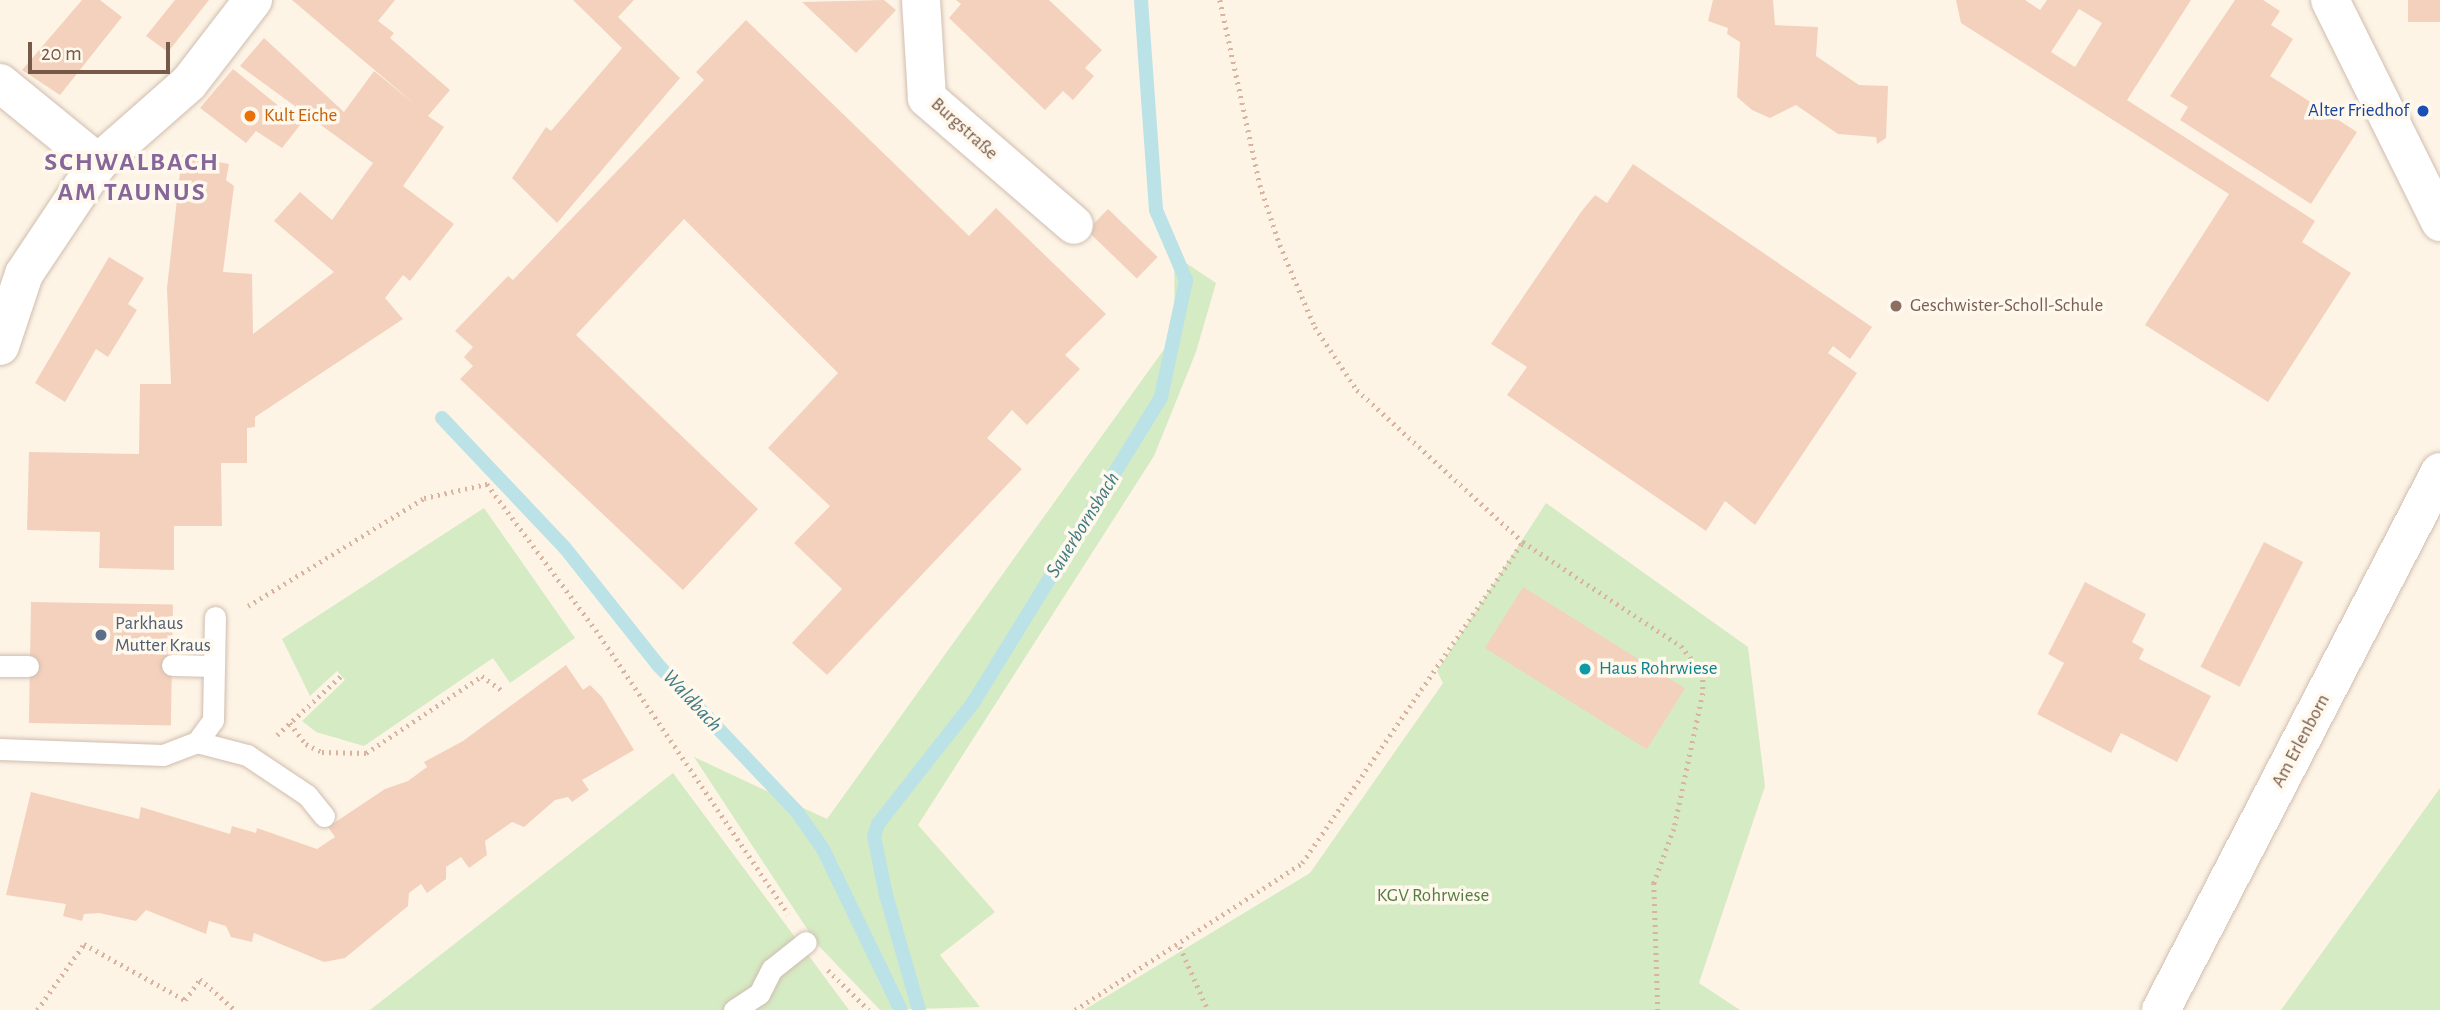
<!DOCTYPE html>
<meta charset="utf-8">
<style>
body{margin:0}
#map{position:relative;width:2440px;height:1010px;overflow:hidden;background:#fdf4e6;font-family:"Alegreya Sans",sans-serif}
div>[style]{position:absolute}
.green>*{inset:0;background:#d5ebc4}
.stream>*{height:14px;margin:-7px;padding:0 7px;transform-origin:7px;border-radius:7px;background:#bae2e7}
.building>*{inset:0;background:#f3d1bd;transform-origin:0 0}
.path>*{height:4.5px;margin-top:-2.25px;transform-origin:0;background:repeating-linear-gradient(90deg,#d8b4a0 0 2px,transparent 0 7px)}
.roads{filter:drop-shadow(0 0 2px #d1bdae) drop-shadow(0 0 2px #d1bdae)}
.lane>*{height:21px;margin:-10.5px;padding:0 10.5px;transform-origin:10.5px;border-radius:10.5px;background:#fff}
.street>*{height:38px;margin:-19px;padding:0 19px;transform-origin:19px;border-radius:19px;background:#fff}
.dots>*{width:19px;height:19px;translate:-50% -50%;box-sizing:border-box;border:4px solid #fff8ed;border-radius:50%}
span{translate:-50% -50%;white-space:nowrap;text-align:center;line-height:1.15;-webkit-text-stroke:7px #fff8ed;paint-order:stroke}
.transit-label{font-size:19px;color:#164399}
.right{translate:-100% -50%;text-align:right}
.food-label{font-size:19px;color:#c56008}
.left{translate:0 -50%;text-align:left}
.street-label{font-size:19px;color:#77594a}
.education-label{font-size:19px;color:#785e54}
.service-label{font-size:19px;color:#4e5e75}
.culture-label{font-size:19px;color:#0d838f}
.park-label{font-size:19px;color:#547d42}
.water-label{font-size:21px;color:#407a83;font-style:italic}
.district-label{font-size:26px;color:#87669a;font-weight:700;letter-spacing:2px}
.scale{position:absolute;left:28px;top:42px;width:142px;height:32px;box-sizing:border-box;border:4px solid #77594a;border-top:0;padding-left:9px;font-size:21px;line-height:24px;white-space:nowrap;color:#77594a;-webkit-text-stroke:5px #fff8ed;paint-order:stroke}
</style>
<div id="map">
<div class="green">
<div style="clip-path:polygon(1174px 255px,1216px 283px,1196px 352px,1154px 456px,918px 825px,995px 912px,940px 955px,980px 1007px,880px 1010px,817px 944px,694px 757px,827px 819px,1175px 334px)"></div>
<div style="clip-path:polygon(1546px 503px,1748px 647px,1765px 786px,1699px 983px,1740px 1010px,1084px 1010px,1310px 873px,1443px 683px,1437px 671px)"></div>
<div style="clip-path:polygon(484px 508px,575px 638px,510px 683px,493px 658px,364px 746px,316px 732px,302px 721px,345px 680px,337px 671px,310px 696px,282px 639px)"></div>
<div style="clip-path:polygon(673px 773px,849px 1010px,370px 1010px)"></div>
<div style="clip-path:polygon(2440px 788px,2440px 1010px,2281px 1010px)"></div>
</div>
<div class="stream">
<div style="left:442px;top:418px;width:179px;rotate:46.6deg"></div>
<div style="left:565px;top:548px;width:151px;rotate:51.5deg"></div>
<div style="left:659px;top:666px;width:201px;rotate:46.6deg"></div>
<div style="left:797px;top:812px;width:45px;rotate:54.9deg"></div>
<div style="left:823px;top:849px;width:179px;rotate:64.2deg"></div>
<div style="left:919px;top:1010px;width:120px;rotate:-106deg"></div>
<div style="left:886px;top:895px;width:60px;rotate:-101.5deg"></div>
<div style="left:874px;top:836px;width:13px;rotate:-72deg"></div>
<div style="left:878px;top:824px;width:154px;rotate:-51.9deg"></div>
<div style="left:973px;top:703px;width:359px;rotate:-58.4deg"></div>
<div style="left:1161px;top:397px;width:120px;rotate:-77.9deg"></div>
<div style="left:1186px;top:280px;width:76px;rotate:-113.2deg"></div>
<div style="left:1156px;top:210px;width:211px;rotate:-94.1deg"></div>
</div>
<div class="building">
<div style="clip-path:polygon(82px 0,100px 0,122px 17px,60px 95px,22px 70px)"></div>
<div style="clip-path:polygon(175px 0,209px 0,168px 52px,146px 36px)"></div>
<div style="clip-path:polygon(292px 0,395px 0,378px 21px,394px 33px,390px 38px,450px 90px,428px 116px,444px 127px,403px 186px,454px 224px,410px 281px,403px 275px,385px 298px,403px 319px,255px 417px,255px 427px,247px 428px,247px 463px,221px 463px,222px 526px,174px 526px,174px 570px,99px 568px,100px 532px,27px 530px,29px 452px,139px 454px,140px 384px,171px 384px,167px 288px,182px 155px,229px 164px,226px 180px,234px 186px,223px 272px,252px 274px,253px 334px,334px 272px,274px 221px,300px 192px,332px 220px,373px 163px,240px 66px,264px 38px,344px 112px,374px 71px,417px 106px)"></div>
<div style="clip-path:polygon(573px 0,634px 0,618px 17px,680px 78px,557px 223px,512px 178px,546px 127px,551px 131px,622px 48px)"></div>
<div style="clip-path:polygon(884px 0,896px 10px,856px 53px,802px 2px)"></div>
<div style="clip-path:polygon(956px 0,1049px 0,1102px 50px,1085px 68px,1094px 76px,1073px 100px,1063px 91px,1045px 110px,949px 18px,961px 4px)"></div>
<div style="clip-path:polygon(1713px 0,1773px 0,1775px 25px,1818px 27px,1816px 56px,1859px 85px,1888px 86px,1886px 138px,1877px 144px,1876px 137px,1838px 134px,1796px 105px,1770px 118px,1752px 110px,1737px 97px,1740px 42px,1727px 34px,1728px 28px,1708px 21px)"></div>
<div style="clip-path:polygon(evenodd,1956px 0,2025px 0,2040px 10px,2047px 0,2191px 0,2127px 100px,2315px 221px,2302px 242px,2351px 273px,2268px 402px,2145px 325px,2229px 194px,1961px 23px,1956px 0,2079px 9px,2102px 23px,2075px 67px,2051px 52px,2079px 9px)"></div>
<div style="clip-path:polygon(2235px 0,2263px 0,2280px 11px,2271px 25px,2293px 39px,2270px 76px,2357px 132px,2311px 204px,2180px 120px,2188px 107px,2170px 96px)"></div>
<div style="left:2408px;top:0;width:32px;height:22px"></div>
<div style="clip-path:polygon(746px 20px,969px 236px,996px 208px,1106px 314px,1065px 355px,1080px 369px,1027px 425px,1012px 410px,987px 438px,1022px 469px,827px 675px,792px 643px,842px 589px,794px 543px,830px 506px,768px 448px,838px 373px,684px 219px,576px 335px,758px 509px,683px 590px,460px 379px,473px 366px,464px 357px,473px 347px,455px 331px,508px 276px,513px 280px,704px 80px,696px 72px)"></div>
<div style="clip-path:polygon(233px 69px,301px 124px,282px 148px,256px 131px,246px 143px,200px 108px)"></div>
<div style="clip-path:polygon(1633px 164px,1872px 327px,1850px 359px,1833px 346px,1828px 353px,1857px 373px,1755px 525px,1725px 501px,1706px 531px,1507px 395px,1527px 367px,1491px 344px,1581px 212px,1595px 195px,1607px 203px)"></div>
<div style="left:1108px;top:209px;width:69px;height:30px;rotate:44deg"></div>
<div style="clip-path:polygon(109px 257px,144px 278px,128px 304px,137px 310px,108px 357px,96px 349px,65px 402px,35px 383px)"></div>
<div style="left:2264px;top:542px;width:44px;height:140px;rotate:27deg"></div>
<div style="clip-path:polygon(2085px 582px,2146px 614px,2132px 642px,2144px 649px,2139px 659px,2211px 696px,2177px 762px,2121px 733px,2111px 753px,2037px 714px,2064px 663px,2048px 654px)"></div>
<div style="left:1523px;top:587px;width:191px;height:72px;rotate:32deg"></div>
<div style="left:31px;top:602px;width:142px;height:121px;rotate:1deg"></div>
<div style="clip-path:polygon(566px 665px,583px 690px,590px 685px,602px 697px,634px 750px,582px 780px,589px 790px,572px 802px,568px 797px,555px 800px,524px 827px,512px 822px,485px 841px,487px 855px,469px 868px,461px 857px,446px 867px,446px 879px,427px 893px,421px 884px,409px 893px,408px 906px,345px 958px,324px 962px,254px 933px,252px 942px,231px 937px,226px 926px,209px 921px,206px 934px,146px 910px,136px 921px,99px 913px,84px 914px,82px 921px,63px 916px,66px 904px,6px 895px,31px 792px,139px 819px,141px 807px,230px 834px,232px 826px,256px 833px,257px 828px,317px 849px,335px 837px,328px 827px,385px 789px,408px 781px,427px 767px,424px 762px,463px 741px)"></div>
</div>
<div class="path">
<div style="left:1220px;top:0;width:189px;rotate:77.8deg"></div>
<div style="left:1260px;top:185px;width:63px;rotate:71.6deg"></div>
<div style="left:1280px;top:245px;width:89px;rotate:66.9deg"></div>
<div style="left:1315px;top:327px;width:76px;rotate:56.3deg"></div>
<div style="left:1357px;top:390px;width:225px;rotate:42.5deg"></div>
<div style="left:1523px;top:542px;width:189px;rotate:33.4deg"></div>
<div style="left:1681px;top:646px;width:35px;rotate:51deg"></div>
<div style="left:1703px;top:673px;width:20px;rotate:90deg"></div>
<div style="left:1703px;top:693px;width:139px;rotate:102deg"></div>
<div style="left:1674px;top:829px;width:58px;rotate:110.3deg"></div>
<div style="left:1654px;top:883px;width:127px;rotate:88.2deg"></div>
<div style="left:248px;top:606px;width:206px;rotate:-31.5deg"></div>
<div style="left:424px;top:498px;width:65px;rotate:-12.5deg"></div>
<div style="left:487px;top:484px;width:182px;rotate:53.3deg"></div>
<div style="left:596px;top:630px;width:343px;rotate:55.9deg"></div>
<div style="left:290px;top:723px;width:26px;rotate:53deg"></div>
<div style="left:306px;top:744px;width:18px;rotate:27deg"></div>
<div style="left:322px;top:752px;width:44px;rotate:1.3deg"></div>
<div style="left:366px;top:753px;width:139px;rotate:-33.6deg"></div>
<div style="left:482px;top:676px;width:24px;rotate:36deg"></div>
<div style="left:277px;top:735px;width:87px;rotate:-42.7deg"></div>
<div style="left:1180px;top:947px;width:69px;rotate:66deg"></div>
<div style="left:828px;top:970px;width:57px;rotate:44.3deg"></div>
<div style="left:37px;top:1010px;width:81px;rotate:-54.5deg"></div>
<div style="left:84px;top:944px;width:115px;rotate:29deg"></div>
<div style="left:185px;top:1000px;width:26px;rotate:-54deg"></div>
<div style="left:200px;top:979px;width:47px;rotate:41.5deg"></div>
<div style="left:1075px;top:1010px;width:270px;rotate:-32.9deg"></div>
<div style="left:1302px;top:863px;width:390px;rotate:-55.5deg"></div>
</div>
<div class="roads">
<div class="lane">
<div style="left:172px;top:665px;width:42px;rotate:1.4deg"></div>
<div style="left:0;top:666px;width:28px"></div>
<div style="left:197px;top:742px;width:52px;rotate:14.6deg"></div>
<div style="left:247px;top:755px;width:72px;rotate:33.7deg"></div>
<div style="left:307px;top:795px;width:27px;rotate:51deg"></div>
<div style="left:0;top:749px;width:163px;rotate:2.1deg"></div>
<div style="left:163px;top:755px;width:36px;rotate:-21deg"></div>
<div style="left:197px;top:742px;width:27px;rotate:-54deg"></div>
<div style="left:213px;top:720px;width:103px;rotate:-88.9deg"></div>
<div style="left:734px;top:1010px;width:30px;rotate:-33deg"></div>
<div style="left:759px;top:994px;width:28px;rotate:-63deg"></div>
<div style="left:772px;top:969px;width:43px;rotate:-38.5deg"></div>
</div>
<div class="street">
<div style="left:921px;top:0;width:98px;rotate:86.5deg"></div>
<div style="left:927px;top:98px;width:194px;rotate:40.8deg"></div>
<div style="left:2330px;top:0;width:248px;rotate:63.6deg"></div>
<div style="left:0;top:83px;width:127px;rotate:39.2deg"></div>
<div style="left:0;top:346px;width:76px;rotate:-71.6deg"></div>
<div style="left:24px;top:274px;width:133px;rotate:-56.3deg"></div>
<div style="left:98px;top:163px;width:121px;rotate:-41.3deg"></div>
<div style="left:189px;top:83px;width:105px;rotate:-52.4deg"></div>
<div style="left:2161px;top:1010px;width:606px;rotate:-62.59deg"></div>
</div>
</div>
<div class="dots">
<div style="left:2423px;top:111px;background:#1a4fb4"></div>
<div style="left:250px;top:116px;background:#e8710a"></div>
<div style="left:1896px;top:306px;background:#8d6e63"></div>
<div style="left:101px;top:635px;background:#5c6f8a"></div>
<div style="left:1585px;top:669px;background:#0f9aa8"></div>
</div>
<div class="transit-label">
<span class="right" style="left:2409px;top:111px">Alter Friedhof</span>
</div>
<div class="food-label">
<span class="left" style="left:264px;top:116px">Kult Eiche</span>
</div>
<div class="street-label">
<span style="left:964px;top:129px;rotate:42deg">Burgstraße</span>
<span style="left:2301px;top:741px;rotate:-62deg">Am Erlenborn</span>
</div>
<div class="education-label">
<span class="left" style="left:1910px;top:306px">Geschwister-Scholl-Schule</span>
</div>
<div class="service-label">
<span class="left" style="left:115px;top:635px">Parkhaus<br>Mutter Kraus</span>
</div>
<div class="culture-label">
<span class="left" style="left:1599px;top:669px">Haus Rohrwiese</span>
</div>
<div class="park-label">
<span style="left:1433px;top:896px">KGV Rohrwiese</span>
</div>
<div class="water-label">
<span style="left:1083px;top:525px;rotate:-58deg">Sauerbornsbach</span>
<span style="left:692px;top:701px;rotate:47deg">Waldbach</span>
</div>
<div class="district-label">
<span style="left:132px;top:178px">SCHWALBACH<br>AM TAUNUS</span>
</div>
<div class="scale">20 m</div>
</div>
